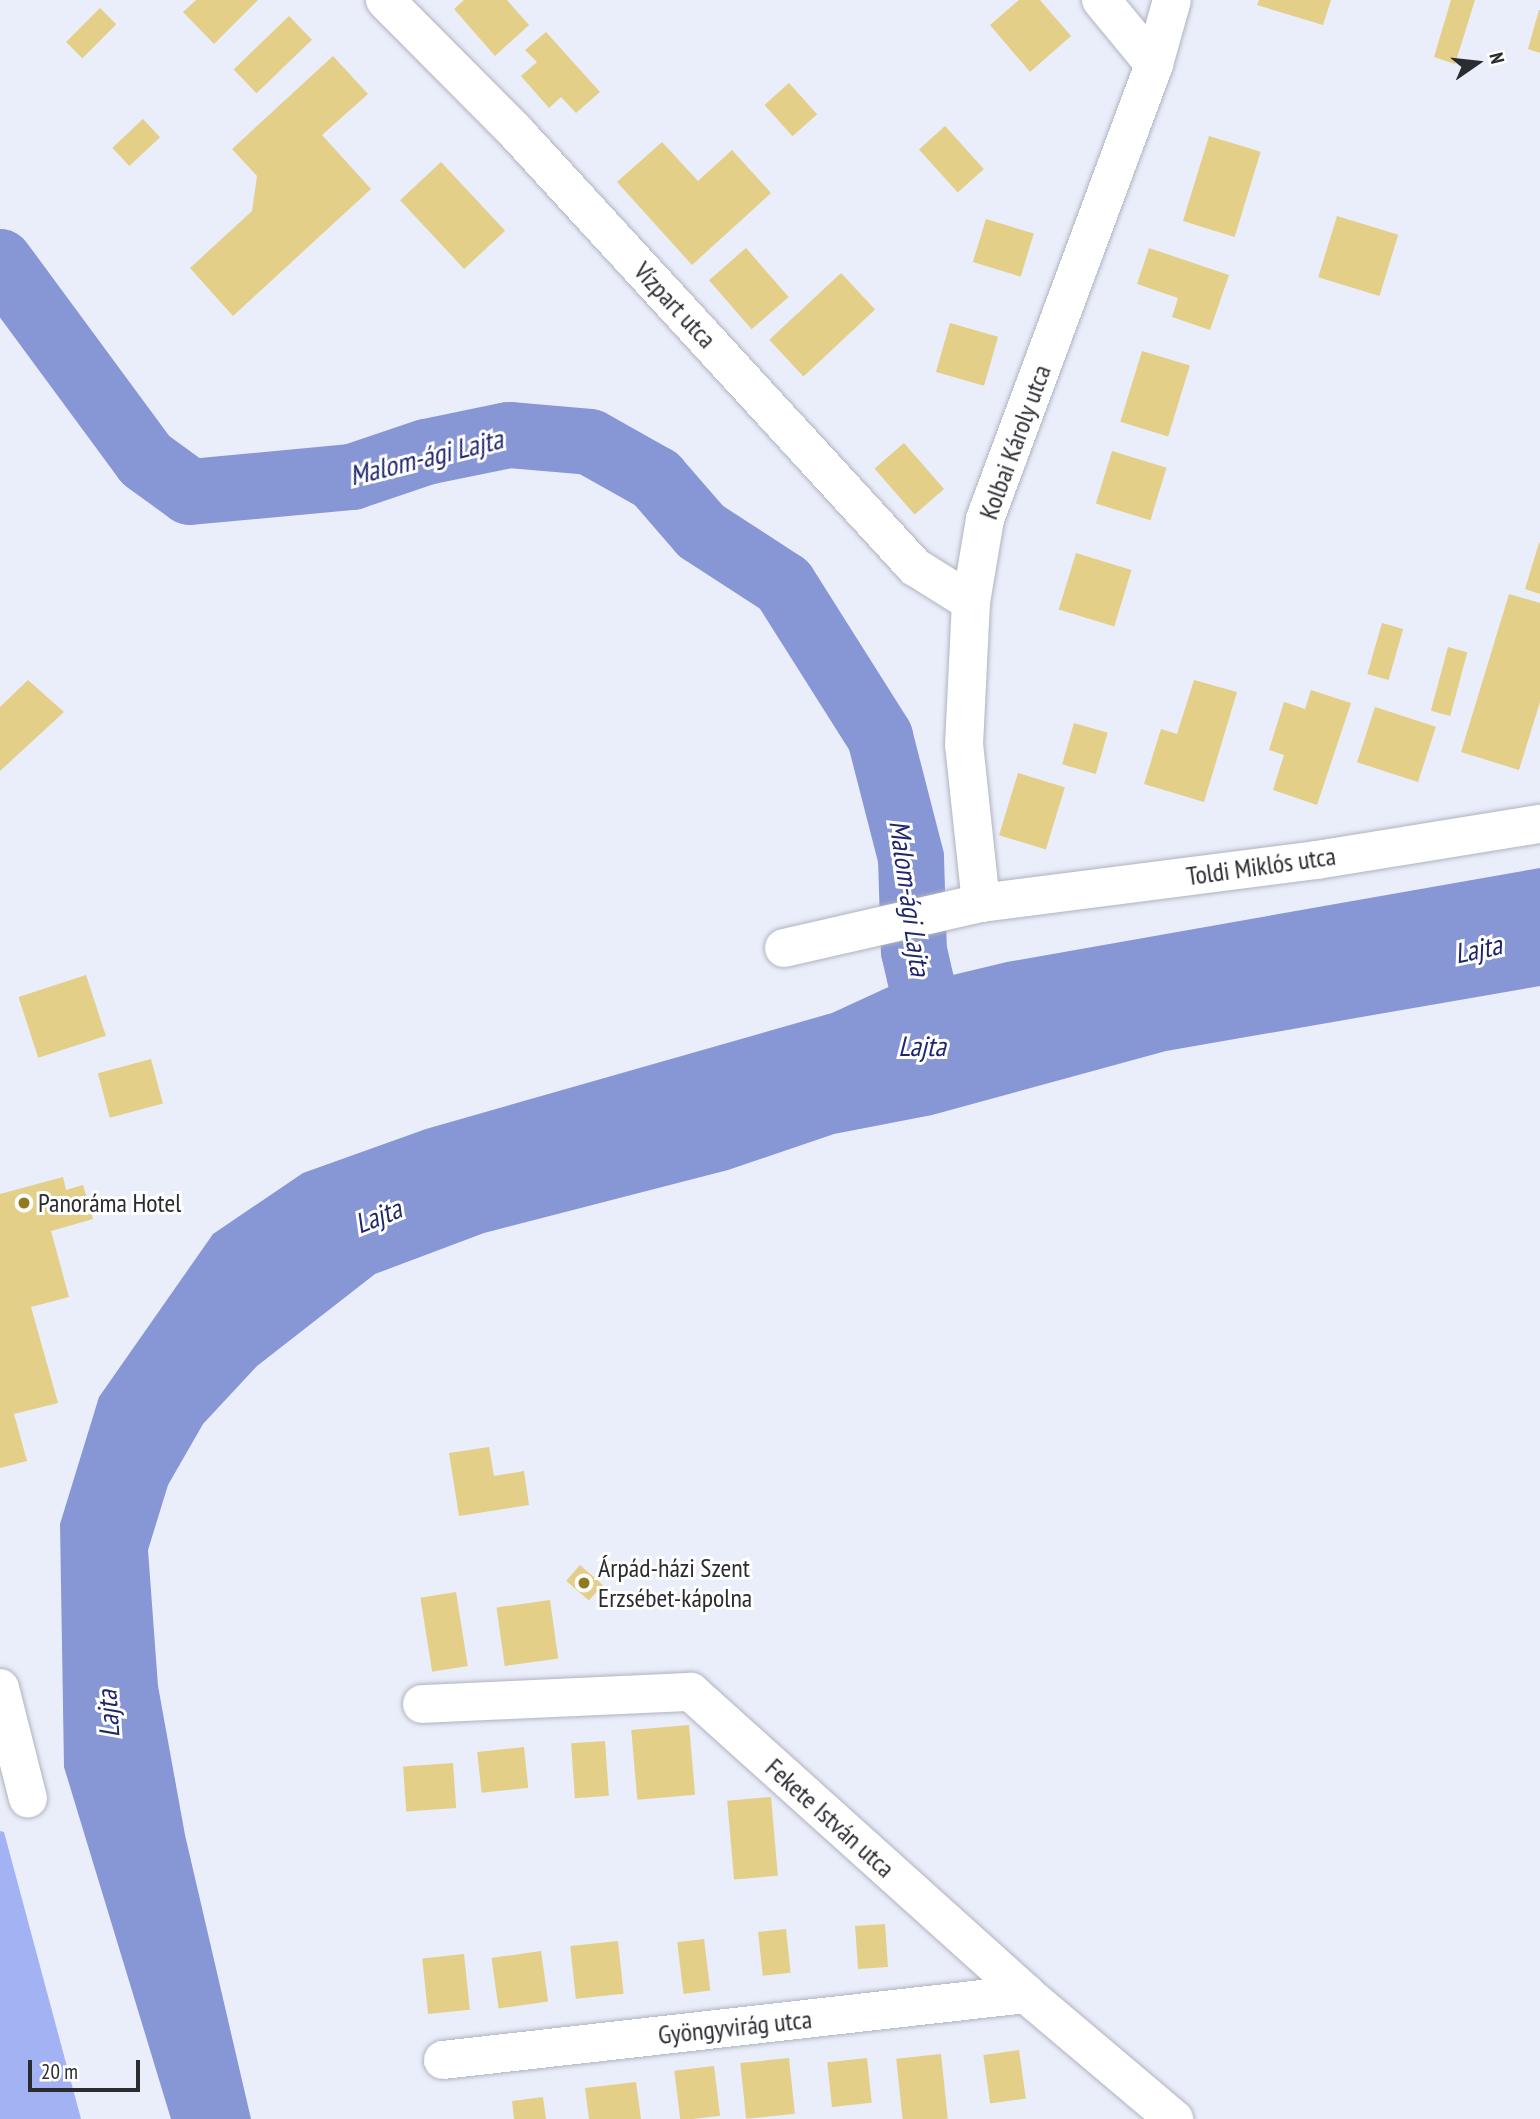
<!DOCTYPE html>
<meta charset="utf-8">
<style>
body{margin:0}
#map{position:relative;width:1540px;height:2119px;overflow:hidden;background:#eaedfa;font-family:"PT Sans Narrow",sans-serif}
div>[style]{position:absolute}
.forest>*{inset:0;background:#a2b2f2}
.water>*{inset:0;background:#8796d4}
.river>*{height:66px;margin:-33px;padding:0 33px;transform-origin:33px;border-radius:33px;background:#8796d4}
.building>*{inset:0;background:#e4cf88;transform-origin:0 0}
.roads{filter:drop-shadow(0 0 2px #afb3bf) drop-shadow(0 0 2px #afb3bf)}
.minor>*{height:38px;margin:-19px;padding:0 19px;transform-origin:19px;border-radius:19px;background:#fff}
.dots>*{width:19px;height:19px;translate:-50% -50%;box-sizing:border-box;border:4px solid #fff;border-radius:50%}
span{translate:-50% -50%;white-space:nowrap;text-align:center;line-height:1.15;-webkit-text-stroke:6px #fff;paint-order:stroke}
.street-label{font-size:26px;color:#2a2c30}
.poi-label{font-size:26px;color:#2a2c30}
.left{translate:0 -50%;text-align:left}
.water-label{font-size:28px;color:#1f266e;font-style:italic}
.north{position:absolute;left:1442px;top:28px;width:70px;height:70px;-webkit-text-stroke:5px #fff;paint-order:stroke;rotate:76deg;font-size:19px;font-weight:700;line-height:28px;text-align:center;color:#2a2c30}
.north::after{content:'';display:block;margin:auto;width:24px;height:32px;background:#2a2c30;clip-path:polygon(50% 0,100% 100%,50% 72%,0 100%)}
.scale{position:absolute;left:28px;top:2060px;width:112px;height:32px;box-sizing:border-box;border:4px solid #2a2c30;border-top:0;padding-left:9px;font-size:21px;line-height:24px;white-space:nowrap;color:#2a2c30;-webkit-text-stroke:5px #fff;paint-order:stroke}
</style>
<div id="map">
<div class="forest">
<div style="clip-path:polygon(0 1831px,4px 1832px,81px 2119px,0 2119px)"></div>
</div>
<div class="water">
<div style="clip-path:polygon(1540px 868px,1540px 986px,1166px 1051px,932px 1115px,834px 1134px,728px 1170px,484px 1233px,375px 1274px,257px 1366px,203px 1424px,168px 1485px,148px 1550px,158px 1686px,185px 1835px,251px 2119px,171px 2119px,64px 1767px,60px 1524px,99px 1397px,213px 1234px,303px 1173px,426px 1129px,832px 1013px,908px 978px,904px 940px,930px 928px,940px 978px,1007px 962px)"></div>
</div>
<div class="river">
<div style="left:0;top:262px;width:246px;rotate:53.6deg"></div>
<div style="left:146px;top:460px;width:54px;rotate:36deg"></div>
<div style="left:190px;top:492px;width:163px;rotate:-5.3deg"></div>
<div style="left:352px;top:477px;width:78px;rotate:-18.7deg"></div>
<div style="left:426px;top:452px;width:85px;rotate:-11.6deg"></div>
<div style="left:509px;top:435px;width:81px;rotate:4.9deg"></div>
<div style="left:590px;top:442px;width:76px;rotate:29.3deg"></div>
<div style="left:656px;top:479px;width:69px;rotate:49.1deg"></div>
<div style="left:701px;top:531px;width:99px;rotate:33deg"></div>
<div style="left:784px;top:585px;width:180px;rotate:57.7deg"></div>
<div style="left:880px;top:737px;width:125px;rotate:75.6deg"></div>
<div style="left:911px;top:858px;width:93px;rotate:88.2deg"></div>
<div style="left:914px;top:951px;width:39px;rotate:77deg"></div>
</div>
<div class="building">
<div style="clip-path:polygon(196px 0,258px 0,214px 44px,183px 12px)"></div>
<div style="clip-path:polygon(464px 0,507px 0,529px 25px,495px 56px,454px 9px)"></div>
<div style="clip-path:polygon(1019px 0,1040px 0,1071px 36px,1030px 72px,990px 25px)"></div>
<div style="clip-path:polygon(1259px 0,1331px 0,1323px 25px,1257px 5px)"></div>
<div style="clip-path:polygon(1451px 0,1475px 0,1455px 64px,1434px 57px)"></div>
<div style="left:100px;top:8px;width:23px;height:48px;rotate:45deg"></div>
<div style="clip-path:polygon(1539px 10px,1540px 10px,1540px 53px,1528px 49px)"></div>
<div style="left:289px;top:16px;width:33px;height:77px;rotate:46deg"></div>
<div style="clip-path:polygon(546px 32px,600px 92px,576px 113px,561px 97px,549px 108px,521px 76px,537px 62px,525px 50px)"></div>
<div style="clip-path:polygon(333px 56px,368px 94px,322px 135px,371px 189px,233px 316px,190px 268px,252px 211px,257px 176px,232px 149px)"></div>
<div style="left:789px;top:83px;width:42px;height:33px;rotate:48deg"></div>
<div style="left:143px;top:119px;width:25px;height:42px;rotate:47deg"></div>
<div style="left:945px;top:126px;width:58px;height:35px;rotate:48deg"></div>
<div style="left:1209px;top:136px;width:54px;height:89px;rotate:17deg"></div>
<div style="clip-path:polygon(662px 142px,698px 181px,732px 150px,771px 193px,692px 265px,617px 182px)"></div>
<div style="left:441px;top:162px;width:94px;height:56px;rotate:47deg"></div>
<div style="left:1337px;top:216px;width:64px;height:64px;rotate:17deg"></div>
<div style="left:986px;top:219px;width:50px;height:45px;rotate:17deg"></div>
<div style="left:746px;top:248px;width:65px;height:49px;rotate:49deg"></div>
<div style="clip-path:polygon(1149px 248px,1229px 275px,1210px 330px,1172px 317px,1178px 298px,1137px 284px)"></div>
<div style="left:841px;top:273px;width:50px;height:98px;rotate:47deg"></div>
<div style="left:950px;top:323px;width:50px;height:51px;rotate:16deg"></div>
<div style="left:1142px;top:351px;width:50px;height:74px;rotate:17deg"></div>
<div style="left:904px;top:443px;width:61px;height:39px;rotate:49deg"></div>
<div style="left:1112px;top:451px;width:57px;height:55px;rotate:17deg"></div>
<div style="clip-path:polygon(1539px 543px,1540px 543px,1540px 594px,1525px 589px)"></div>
<div style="left:1076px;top:553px;width:58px;height:59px;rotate:17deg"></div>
<div style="clip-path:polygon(1509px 594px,1540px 603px,1540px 702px,1519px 770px,1461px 752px)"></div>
<div style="left:1382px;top:623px;width:22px;height:53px;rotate:16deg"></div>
<div style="left:1448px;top:647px;width:20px;height:66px;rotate:15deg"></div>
<div style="clip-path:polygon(28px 680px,64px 712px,0 771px,0 707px)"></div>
<div style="clip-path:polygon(1194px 680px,1237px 692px,1204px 802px,1144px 784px,1161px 729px,1177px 734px)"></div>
<div style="clip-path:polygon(1311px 690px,1351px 703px,1317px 805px,1273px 790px,1284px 755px,1269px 750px,1284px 702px,1305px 709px)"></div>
<div style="left:1375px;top:707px;width:64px;height:58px;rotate:18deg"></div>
<div style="left:1074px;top:723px;width:35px;height:43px;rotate:16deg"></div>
<div style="left:1018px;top:773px;width:49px;height:65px;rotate:17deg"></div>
<div style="left:86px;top:975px;width:64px;height:71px;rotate:72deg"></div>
<div style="left:151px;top:1059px;width:46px;height:55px;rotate:75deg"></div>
<div style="clip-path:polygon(63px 1177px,66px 1190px,83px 1185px,93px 1219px,51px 1231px,69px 1297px,31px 1307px,58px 1403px,14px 1414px,27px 1461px,0 1468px,0 1194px)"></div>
<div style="clip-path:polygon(489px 1447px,494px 1476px,524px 1471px,529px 1505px,459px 1516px,449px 1453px)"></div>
<div style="left:580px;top:1565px;width:30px;height:21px;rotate:41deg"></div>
<div style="left:456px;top:1592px;width:75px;height:36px;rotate:81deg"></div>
<div style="left:550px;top:1600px;width:59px;height:54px;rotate:82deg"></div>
<div style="left:689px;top:1725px;width:70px;height:58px;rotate:85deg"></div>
<div style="left:605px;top:1741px;width:55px;height:34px;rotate:86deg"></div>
<div style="left:524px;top:1747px;width:41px;height:47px;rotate:84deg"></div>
<div style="left:453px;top:1763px;width:45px;height:50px;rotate:86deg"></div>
<div style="left:771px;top:1797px;width:79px;height:44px;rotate:85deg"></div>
<div style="left:885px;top:1924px;width:43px;height:30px;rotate:86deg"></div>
<div style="left:786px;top:1929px;width:44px;height:28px;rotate:84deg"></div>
<div style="left:704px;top:1939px;width:52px;height:27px;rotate:83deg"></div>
<div style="left:618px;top:1941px;width:53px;height:48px;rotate:84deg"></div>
<div style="left:541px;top:1951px;width:51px;height:50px;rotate:82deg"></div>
<div style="left:464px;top:1954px;width:56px;height:42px;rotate:84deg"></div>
<div style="left:1019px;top:2050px;width:49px;height:36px;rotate:82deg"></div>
<div style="left:941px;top:2054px;width:65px;height:45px;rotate:84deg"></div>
<div style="left:789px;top:2058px;width:56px;height:49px;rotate:84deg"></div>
<div style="left:867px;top:2058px;width:45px;height:40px;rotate:84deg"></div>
<div style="left:714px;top:2066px;width:50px;height:40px;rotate:83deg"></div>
<div style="clip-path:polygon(636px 2082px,641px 2119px,589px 2119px,585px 2088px)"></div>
<div style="clip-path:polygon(543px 2097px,546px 2119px,514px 2119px,512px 2101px)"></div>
</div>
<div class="roads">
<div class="minor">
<div style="left:385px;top:0;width:185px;rotate:45.2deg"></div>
<div style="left:515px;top:131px;width:592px;rotate:47.47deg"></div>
<div style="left:915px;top:567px;width:66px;rotate:32deg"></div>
<div style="left:1101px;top:0;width:83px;rotate:50.4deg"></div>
<div style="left:981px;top:903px;width:159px;rotate:-96.1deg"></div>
<div style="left:964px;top:745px;width:143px;rotate:-87.2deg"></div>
<div style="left:971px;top:602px;width:84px;rotate:-80.4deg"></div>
<div style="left:985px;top:519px;width:485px;rotate:-69.6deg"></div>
<div style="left:1154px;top:64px;width:66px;rotate:-74.3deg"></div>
<div style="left:784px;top:948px;width:202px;rotate:-12.9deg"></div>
<div style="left:981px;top:903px;width:339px;rotate:-7.3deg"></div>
<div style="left:1317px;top:860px;width:226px;rotate:-9.2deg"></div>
<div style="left:0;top:1688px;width:114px;rotate:75.8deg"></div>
<div style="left:422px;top:1704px;width:269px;rotate:-2.6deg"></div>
<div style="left:691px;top:1692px;width:451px;rotate:42deg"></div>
<div style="left:1026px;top:1994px;width:194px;rotate:40.2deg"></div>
<div style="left:443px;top:2060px;width:587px;rotate:-6.46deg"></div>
</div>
</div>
<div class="dots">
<div style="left:24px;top:1203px;background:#90791f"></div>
<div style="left:584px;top:1583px;background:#90791f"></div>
</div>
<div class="street-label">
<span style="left:675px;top:305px;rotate:47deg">Vízpart utca</span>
<span style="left:1015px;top:442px;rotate:-70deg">Kolbai Károly utca</span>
<span style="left:1261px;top:866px;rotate:-8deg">Toldi Miklós utca</span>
<span style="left:830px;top:1818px;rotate:42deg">Fekete István utca</span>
<span style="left:735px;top:2027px;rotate:-6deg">Gyöngyvirág utca</span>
</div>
<div class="poi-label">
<span class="left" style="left:38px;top:1203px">Panoráma Hotel</span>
<span class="left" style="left:598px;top:1583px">Árpád-házi Szent<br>Erzsébet-kápolna</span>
</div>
<div class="water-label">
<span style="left:426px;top:457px;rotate:-14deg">Malom-ági Lajta</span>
<span style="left:910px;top:898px;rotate:82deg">Malom-ági Lajta</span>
<span style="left:1478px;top:949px;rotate:-12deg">Lajta</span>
<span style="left:922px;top:1046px">Lajta</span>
<span style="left:378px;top:1216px;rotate:-22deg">Lajta</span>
<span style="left:108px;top:1714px;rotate:-94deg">Lajta</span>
</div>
<div class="north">N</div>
<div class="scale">20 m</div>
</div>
